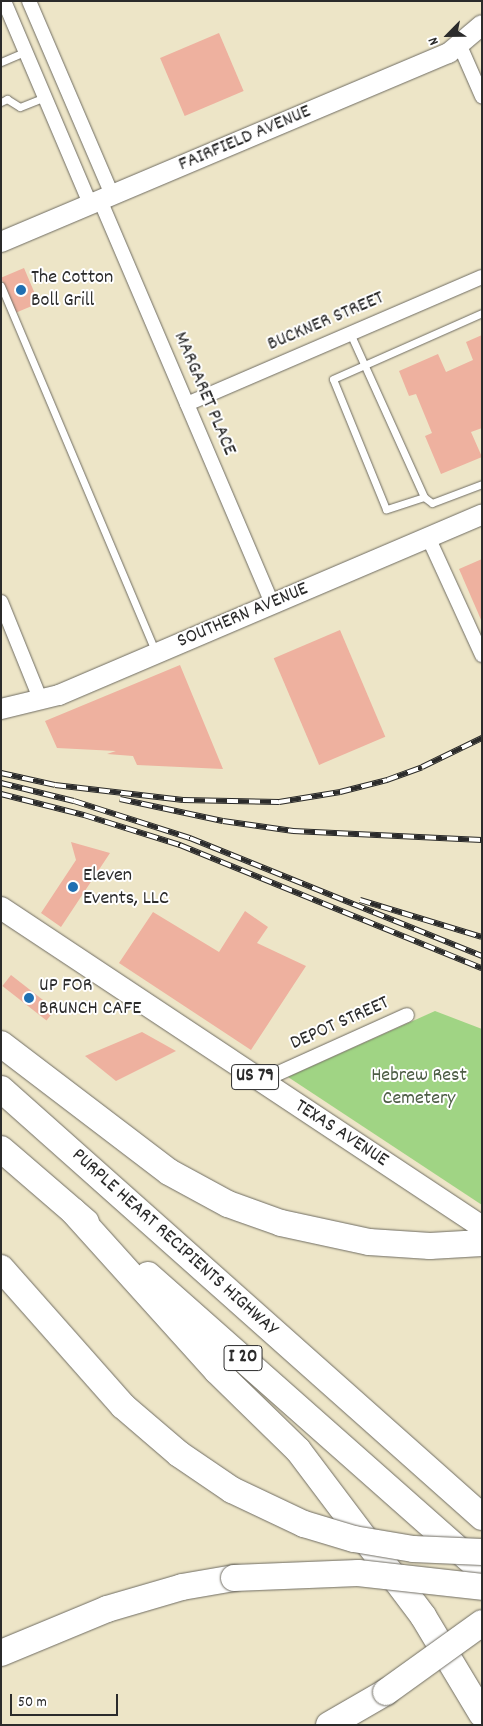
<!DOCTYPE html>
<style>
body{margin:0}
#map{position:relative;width:483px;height:1726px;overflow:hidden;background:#ede5c7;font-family:Dekko,sans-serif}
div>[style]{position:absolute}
.green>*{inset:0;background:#a0d484}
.building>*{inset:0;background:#eeb19f;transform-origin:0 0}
.roads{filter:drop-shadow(0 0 1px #6f6c62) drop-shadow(0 0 1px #6f6c62)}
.lane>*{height:7px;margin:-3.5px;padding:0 3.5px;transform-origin:3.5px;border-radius:3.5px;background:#fff}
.street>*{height:14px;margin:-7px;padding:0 7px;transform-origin:7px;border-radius:7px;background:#fff}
.secondary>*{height:20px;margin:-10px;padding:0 10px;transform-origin:10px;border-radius:10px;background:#fff}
.primary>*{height:22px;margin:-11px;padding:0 11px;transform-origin:11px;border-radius:11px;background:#fff}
.highway>*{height:26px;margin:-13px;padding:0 13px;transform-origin:13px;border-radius:13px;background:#fff}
.rail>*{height:5.5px;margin-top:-2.75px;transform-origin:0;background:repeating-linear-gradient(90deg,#fff 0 11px,#2b2b2b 0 22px);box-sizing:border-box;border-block:1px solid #2b2b2b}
.bridges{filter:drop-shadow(0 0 1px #6f6c62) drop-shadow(0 0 1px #6f6c62)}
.highway-bridge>*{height:26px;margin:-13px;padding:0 13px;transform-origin:13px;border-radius:13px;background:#fff}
.dots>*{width:14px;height:14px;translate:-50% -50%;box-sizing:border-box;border:2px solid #fff;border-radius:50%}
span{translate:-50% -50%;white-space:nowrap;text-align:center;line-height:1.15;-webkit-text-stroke:4px #fff;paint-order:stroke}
.shield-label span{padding:1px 4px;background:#fff;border:1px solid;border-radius:4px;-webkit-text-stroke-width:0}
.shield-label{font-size:19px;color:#2b2b2b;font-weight:700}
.street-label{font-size:20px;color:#2b2b2b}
.poi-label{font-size:20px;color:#2b2b2b}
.left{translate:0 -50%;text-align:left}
.park-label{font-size:20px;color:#4e5e46}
.frame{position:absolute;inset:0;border:2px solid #2b2b2b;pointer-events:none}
.north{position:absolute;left:423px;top:10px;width:50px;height:50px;-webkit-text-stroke:4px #fff;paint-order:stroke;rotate:247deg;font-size:14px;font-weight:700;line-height:20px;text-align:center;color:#2b2b2b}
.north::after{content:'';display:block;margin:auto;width:18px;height:22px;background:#2b2b2b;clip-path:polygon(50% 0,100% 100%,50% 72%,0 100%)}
.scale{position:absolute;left:10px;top:1694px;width:108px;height:22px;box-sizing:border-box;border:2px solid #2b2b2b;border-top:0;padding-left:6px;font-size:15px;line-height:18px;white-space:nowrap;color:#2b2b2b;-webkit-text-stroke:4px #fff;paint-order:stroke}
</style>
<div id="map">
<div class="green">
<div style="clip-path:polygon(435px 1011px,482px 1029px,482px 1205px,288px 1077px)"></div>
</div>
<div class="building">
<div style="left:219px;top:33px;width:63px;height:64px;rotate:67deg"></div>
<div style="left:24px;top:268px;width:38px;height:25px;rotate:67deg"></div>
<div style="clip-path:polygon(482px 335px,482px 428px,471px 432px,482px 457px,441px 474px,425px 436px,432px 433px,416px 394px,409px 396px,399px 371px,438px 354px,446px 372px,473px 360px,466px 342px)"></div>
<div style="clip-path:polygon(482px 559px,482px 622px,459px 569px)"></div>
<div style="left:340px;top:630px;width:116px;height:72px;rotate:67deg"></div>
<div style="clip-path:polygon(180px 665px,223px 769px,137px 765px,133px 756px,107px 754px,116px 751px,57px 748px,45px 721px)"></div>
<div style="clip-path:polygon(71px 842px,110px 853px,61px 927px,41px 913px,76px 860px)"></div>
<div style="clip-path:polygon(245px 911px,268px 927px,257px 943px,306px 966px,251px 1050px,119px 963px,153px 912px,219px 952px)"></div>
<div style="left:11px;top:975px;width:56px;height:14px;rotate:38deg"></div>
<div style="clip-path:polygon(142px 1032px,176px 1051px,116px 1081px,85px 1056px)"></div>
</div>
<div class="roads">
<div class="lane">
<div style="left:1px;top:62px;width:26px;rotate:-23deg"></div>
<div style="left:1px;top:102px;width:7px;rotate:-27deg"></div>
<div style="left:7px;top:99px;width:15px;rotate:32deg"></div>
<div style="left:20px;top:107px;width:27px;rotate:-22deg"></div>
<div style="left:1px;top:286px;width:398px;rotate:67.1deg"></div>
<div style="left:350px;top:333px;width:180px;rotate:65.7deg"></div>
<div style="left:424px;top:497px;width:10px;rotate:37deg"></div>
<div style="left:432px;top:503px;width:53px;rotate:-20.8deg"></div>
<div style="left:424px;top:497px;width:40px;rotate:162deg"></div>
<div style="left:386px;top:509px;width:140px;rotate:-112.2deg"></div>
<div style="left:333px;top:379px;width:163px;rotate:-23.9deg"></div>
</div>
<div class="street">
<div style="left:4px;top:1px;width:220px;rotate:67deg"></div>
<div style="left:29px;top:1px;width:211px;rotate:66.8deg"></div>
<div style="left:460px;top:46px;width:55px;rotate:66.3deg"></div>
<div style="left:100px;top:200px;width:439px;rotate:66.9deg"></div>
<div style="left:187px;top:404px;width:321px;rotate:-23.3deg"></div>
<div style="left:428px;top:537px;width:130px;rotate:65.4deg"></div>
<div style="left:1px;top:602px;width:107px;rotate:68deg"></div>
<div style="left:261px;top:1081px;width:160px;rotate:-24.3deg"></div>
</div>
<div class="secondary">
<div style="left:1px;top:242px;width:486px;rotate:-22.9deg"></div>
<div style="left:449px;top:53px;width:43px;rotate:-40.3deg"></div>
<div style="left:1px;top:709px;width:60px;rotate:-13.6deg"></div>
<div style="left:59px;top:695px;width:460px;rotate:-23.1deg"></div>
</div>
<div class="primary">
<div style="left:1px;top:908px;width:577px;rotate:33.55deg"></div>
</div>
<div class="highway">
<div style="left:1px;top:1044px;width:211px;rotate:37.3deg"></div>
<div style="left:169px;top:1172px;width:67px;rotate:28.5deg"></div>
<div style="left:228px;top:1204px;width:56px;rotate:19.7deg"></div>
<div style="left:281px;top:1223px;width:90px;rotate:12.2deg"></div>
<div style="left:369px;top:1242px;width:61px;rotate:3.8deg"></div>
<div style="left:430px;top:1246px;width:52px;rotate:-3.3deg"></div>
<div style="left:1px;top:1089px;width:644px;rotate:41.66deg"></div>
<div style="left:1px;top:1149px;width:112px;rotate:40.7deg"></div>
<div style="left:73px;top:1211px;width:215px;rotate:48deg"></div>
<div style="left:217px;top:1371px;width:113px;rotate:44.3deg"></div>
<div style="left:298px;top:1450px;width:208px;rotate:53deg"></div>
<div style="left:423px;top:1616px;width:114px;rotate:59deg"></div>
<div style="left:148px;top:1275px;width:446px;rotate:41.5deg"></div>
<div style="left:1px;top:1653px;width:115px;rotate:-22.5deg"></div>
<div style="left:107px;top:1609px;width:78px;rotate:-16.3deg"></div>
<div style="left:182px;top:1587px;width:53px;rotate:-9.8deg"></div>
<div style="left:329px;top:1725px;width:66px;rotate:-30.1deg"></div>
</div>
</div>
<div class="rail">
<div style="left:1px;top:773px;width:55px;rotate:12.5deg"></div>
<div style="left:55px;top:785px;width:129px;rotate:6.7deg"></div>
<div style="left:183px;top:800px;width:96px;rotate:1.2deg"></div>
<div style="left:279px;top:802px;width:62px;rotate:-9.3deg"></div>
<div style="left:340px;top:792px;width:49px;rotate:-14.3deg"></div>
<div style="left:387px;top:780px;width:37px;rotate:-20deg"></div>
<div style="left:422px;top:767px;width:67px;rotate:-25.8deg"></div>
<div style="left:1px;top:783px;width:75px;rotate:13.9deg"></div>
<div style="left:74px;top:801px;width:122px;rotate:17.7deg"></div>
<div style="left:190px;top:838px;width:315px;rotate:22deg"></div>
<div style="left:1px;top:794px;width:86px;rotate:14.2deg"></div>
<div style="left:84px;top:815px;width:101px;rotate:17.4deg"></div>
<div style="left:180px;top:845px;width:326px;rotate:22.2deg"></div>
<div style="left:120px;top:799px;width:105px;rotate:12.1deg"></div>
<div style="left:223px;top:821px;width:71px;rotate:8.1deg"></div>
<div style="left:293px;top:831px;width:189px;rotate:2.7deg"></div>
<div style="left:360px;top:900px;width:127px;rotate:16.9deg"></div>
</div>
<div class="bridges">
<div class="highway-bridge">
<div style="left:1px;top:1268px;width:184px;rotate:48.5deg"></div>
<div style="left:123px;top:1406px;width:74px;rotate:40.6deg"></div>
<div style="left:179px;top:1454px;width:64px;rotate:34.2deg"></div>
<div style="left:232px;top:1490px;width:80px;rotate:25.3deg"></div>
<div style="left:304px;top:1524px;width:52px;rotate:16.7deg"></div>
<div style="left:354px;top:1539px;width:60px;rotate:9.6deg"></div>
<div style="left:413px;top:1549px;width:69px;rotate:2.5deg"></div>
<div style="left:234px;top:1578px;width:124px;rotate:-2.3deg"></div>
<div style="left:358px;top:1573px;width:125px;rotate:6.4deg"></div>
<div style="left:386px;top:1692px;width:118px;rotate:-35.7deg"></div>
</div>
</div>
<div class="dots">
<div style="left:21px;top:290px;background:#1f6fb2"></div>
<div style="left:73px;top:887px;background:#1f6fb2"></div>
<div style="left:29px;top:998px;background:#1f6fb2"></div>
</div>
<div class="shield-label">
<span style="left:255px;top:1077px">US 79</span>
<span style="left:243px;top:1358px">I 20</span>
</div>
<div class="street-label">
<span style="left:245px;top:139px;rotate:-23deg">FAIRFIELD AVENUE</span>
<span style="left:326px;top:322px;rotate:-23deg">BUCKNER STREET</span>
<span style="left:204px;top:394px;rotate:67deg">MARGARET PLACE</span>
<span style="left:243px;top:616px;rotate:-23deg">SOUTHERN AVENUE</span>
<span style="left:340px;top:1024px;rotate:-24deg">DEPOT STREET</span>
<span style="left:341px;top:1134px;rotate:33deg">TEXAS AVENUE</span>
<span style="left:174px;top:1243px;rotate:42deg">PURPLE HEART RECIPIENTS HIGHWAY</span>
</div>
<div class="poi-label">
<span class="left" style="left:31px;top:290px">The Cotton<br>Boll Grill</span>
<span class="left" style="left:83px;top:888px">Eleven<br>Events, LLC</span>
<span class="left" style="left:39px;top:998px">UP FOR<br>BRUNCH CAFE</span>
</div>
<div class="park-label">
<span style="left:419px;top:1088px">Hebrew Rest<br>Cemetery</span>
</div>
<div class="frame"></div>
<div class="north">N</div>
<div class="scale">50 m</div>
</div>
